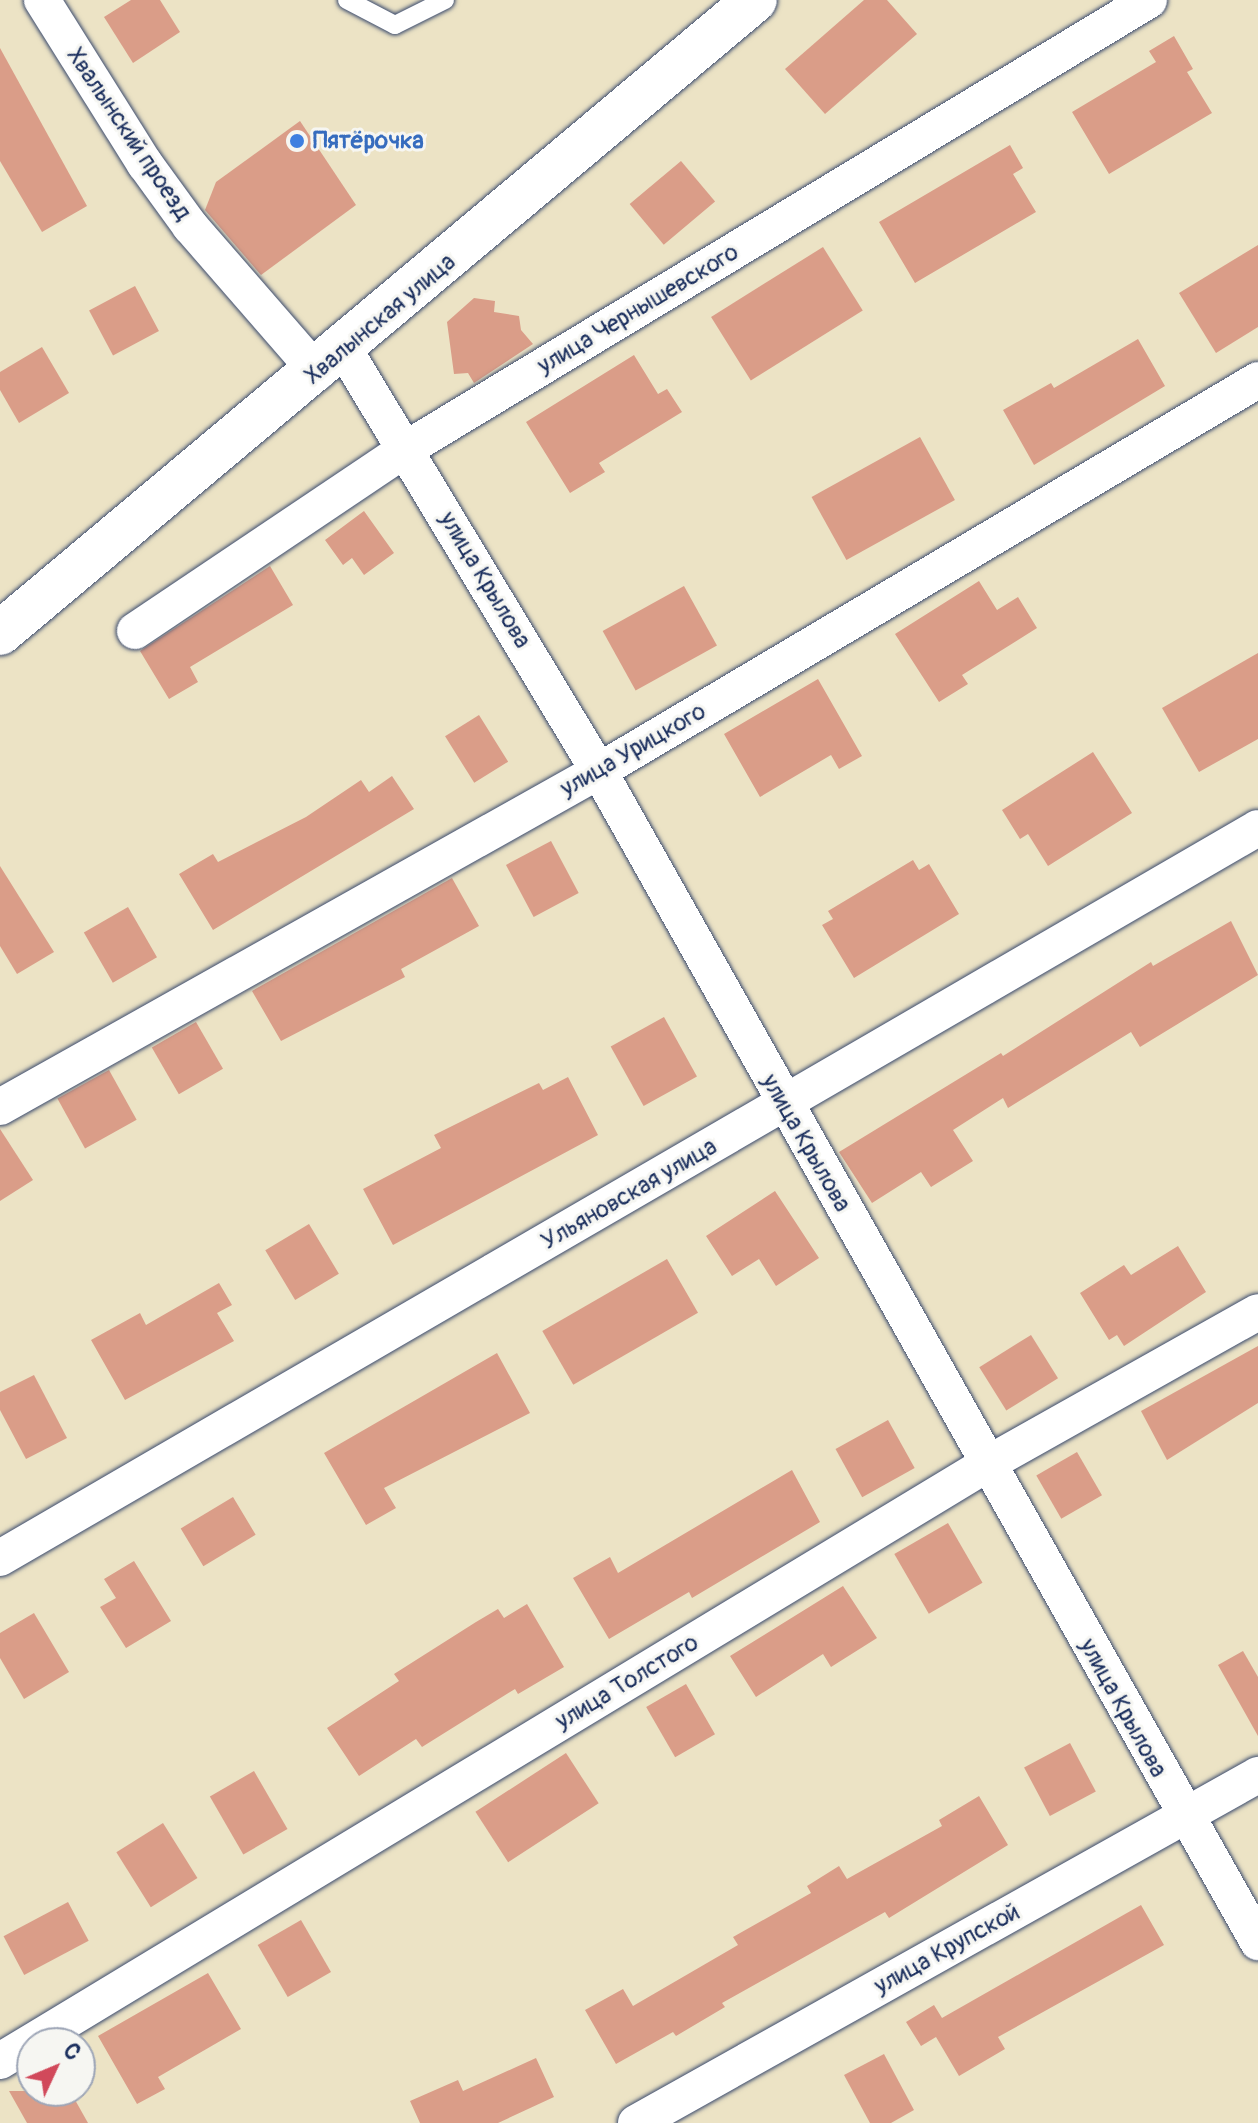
<!DOCTYPE html>
<meta charset="utf-8">
<style>
body{margin:0}
#map{position:relative;width:1258px;height:2123px;overflow:hidden;background:#ece3c5;font-family:Pangolin,sans-serif}
div>[style]{position:absolute}
.building>*{inset:0;background:#da9d88;transform-origin:0 0}
.roads{filter:drop-shadow(0 0 2px #3a4a6d) drop-shadow(0 0 2px #3a4a6d)}
.service>*{height:18px;margin:-9px;padding:0 9px;transform-origin:9px;border-radius:9px;background:#fff}
.minor>*{height:36px;margin:-18px;padding:0 18px;transform-origin:18px;border-radius:18px;background:#fff}
.tertiary>*{height:44px;margin:-22px;padding:0 22px;transform-origin:22px;border-radius:22px;background:#fff}
.dots>*{width:22px;height:22px;translate:-50% -50%;box-sizing:border-box;border:4px solid #f6f6f2;border-radius:50%}
span{translate:-50% -50%;white-space:nowrap;text-align:center;line-height:1.15;-webkit-text-stroke:6px #f6f6f2;paint-order:stroke}
.street-label{font-size:24px;color:#1b2f5e}
.shop-label{font-size:24px;color:#366cbe;font-weight:700}
.left{translate:0 -50%;text-align:left}
.north{position:absolute;left:16px;top:2027px;width:80px;height:80px;box-sizing:border-box;background:#f6f6f2;border:2px solid #9ea6b7;border-radius:50%;rotate:46deg;font-size:22px;font-weight:700;line-height:32px;text-align:center;color:#1b2f5e}
.north::after{content:'';display:block;margin:auto;width:28px;height:36px;background:#d1495b;clip-path:polygon(50% 0,100% 100%,50% 72%,0 100%)}
</style>
<div id="map">
<div class="building">
<div style="clip-path:polygon(131px 0,160px 0,180px 32px,133px 63px,104px 17px)"></div>
<div style="clip-path:polygon(864px 0,887px 0,917px 34px,825px 114px,785px 69px)"></div>
<div style="clip-path:polygon(1174px 36px,1193px 69px,1187px 72px,1212px 113px,1109px 174px,1072px 112px,1156px 62px,1149px 51px)"></div>
<div style="clip-path:polygon(0 48px,87px 206px,42px 232px,0 161px)"></div>
<div style="clip-path:polygon(300px 121px,356px 205px,261px 275px,205px 210px,216px 182px)"></div>
<div style="clip-path:polygon(1010px 145px,1023px 168px,1013px 174px,1036px 212px,915px 283px,879px 222px)"></div>
<div style="left:681px;top:161px;width:53px;height:67px;rotate:50deg"></div>
<div style="clip-path:polygon(1258px 245px,1258px 327px,1216px 353px,1179px 293px)"></div>
<div style="left:823px;top:247px;width:75px;height:132px;rotate:58deg"></div>
<div style="left:135px;top:286px;width:51px;height:52px;rotate:62deg"></div>
<div style="clip-path:polygon(474px 298px,495px 301px,494px 312px,519px 316px,521px 330px,533px 344px,474px 383px,468px 373px,454px 374px,447px 322px)"></div>
<div style="clip-path:polygon(1138px 339px,1165px 386px,1034px 465px,1003px 410px,1051px 383px,1054px 388px)"></div>
<div style="clip-path:polygon(42px 347px,69px 393px,19px 423px,0 390px,0 372px)"></div>
<div style="clip-path:polygon(634px 355px,658px 394px,667px 389px,682px 412px,599px 463px,605px 472px,570px 493px,526px 422px)"></div>
<div style="left:920px;top:437px;width:72px;height:124px;rotate:61deg"></div>
<div style="clip-path:polygon(364px 511px,394px 553px,364px 575px,352px 558px,343px 565px,325px 540px)"></div>
<div style="clip-path:polygon(270px 566px,293px 605px,190px 667px,198px 682px,169px 699px,140px 651px)"></div>
<div style="clip-path:polygon(979px 581px,997px 610px,1018px 597px,1037px 628px,962px 675px,968px 684px,939px 702px,895px 634px)"></div>
<div style="left:684px;top:586px;width:68px;height:93px;rotate:61deg"></div>
<div style="clip-path:polygon(1258px 653px,1258px 739px,1199px 772px,1162px 708px)"></div>
<div style="clip-path:polygon(818px 679px,862px 756px,839px 769px,831px 755px,760px 797px,724px 734px)"></div>
<div style="left:479px;top:715px;width:55px;height:40px;rotate:58deg"></div>
<div style="clip-path:polygon(1093px 752px,1132px 813px,1048px 866px,1028px 834px,1020px 839px,1002px 810px)"></div>
<div style="clip-path:polygon(392px 776px,414px 809px,213px 930px,179px 874px,213px 854px,218px 862px,306px 817px,361px 780px,369px 792px)"></div>
<div style="left:551px;top:841px;width:59px;height:51px;rotate:62deg"></div>
<div style="clip-path:polygon(913px 860px,919px 870px,929px 864px,959px 914px,854px 978px,822px 925px,833px 919px,828px 911px)"></div>
<div style="clip-path:polygon(0 866px,54px 952px,17px 974px,0 946px)"></div>
<div style="clip-path:polygon(452px 878px,479px 926px,401px 969px,405px 977px,281px 1041px,252px 991px)"></div>
<div style="left:128px;top:907px;width:58px;height:51px;rotate:60deg"></div>
<div style="clip-path:polygon(1231px 921px,1258px 975px,1140px 1047px,1131px 1032px,1008px 1108px,1003px 1098px,953px 1130px,973px 1161px,931px 1187px,921px 1172px,872px 1203px,839px 1152px,1001px 1053px,1003px 1056px,1151px 962px,1153px 966px)"></div>
<div style="left:664px;top:1017px;width:68px;height:61px;rotate:61deg"></div>
<div style="left:196px;top:1022px;width:54px;height:51px;rotate:60deg"></div>
<div style="left:109px;top:1070px;width:57px;height:59px;rotate:61deg"></div>
<div style="clip-path:polygon(568px 1077px,598px 1135px,393px 1245px,363px 1189px,441px 1148px,434px 1135px,539px 1083px,543px 1090px)"></div>
<div style="clip-path:polygon(0 1129px,33px 1180px,0 1201px)"></div>
<div style="clip-path:polygon(775px 1191px,819px 1258px,776px 1286px,759px 1259px,732px 1276px,706px 1236px)"></div>
<div style="left:309px;top:1224px;width:58px;height:51px;rotate:59deg"></div>
<div style="clip-path:polygon(1178px 1246px,1206px 1292px,1124px 1346px,1117px 1335px,1109px 1340px,1080px 1293px,1124px 1265px,1131px 1275px)"></div>
<div style="left:667px;top:1259px;width:62px;height:144px;rotate:60deg"></div>
<div style="clip-path:polygon(219px 1283px,232px 1305px,217px 1313px,234px 1341px,125px 1400px,91px 1340px,140px 1313px,146px 1325px)"></div>
<div style="left:1031px;top:1335px;width:51px;height:61px;rotate:58deg"></div>
<div style="clip-path:polygon(1258px 1346px,1258px 1403px,1167px 1460px,1141px 1411px)"></div>
<div style="clip-path:polygon(497px 1353px,530px 1413px,384px 1488px,396px 1508px,366px 1525px,324px 1453px)"></div>
<div style="clip-path:polygon(34px 1375px,67px 1438px,26px 1459px,0 1410px,0 1392px)"></div>
<div style="left:888px;top:1420px;width:55px;height:60px;rotate:61deg"></div>
<div style="left:1077px;top:1452px;width:50px;height:47px;rotate:60deg"></div>
<div style="clip-path:polygon(792px 1470px,820px 1522px,692px 1598px,689px 1592px,609px 1639px,573px 1578px,610px 1557px,618px 1573px)"></div>
<div style="left:233px;top:1497px;width:44px;height:61px;rotate:59deg"></div>
<div style="left:948px;top:1523px;width:69px;height:62px;rotate:60deg"></div>
<div style="clip-path:polygon(134px 1561px,171px 1621px,126px 1648px,100px 1607px,116px 1598px,104px 1579px)"></div>
<div style="clip-path:polygon(843px 1586px,877px 1638px,831px 1667px,823px 1654px,756px 1697px,730px 1656px)"></div>
<div style="clip-path:polygon(527px 1604px,564px 1667px,518px 1694px,515px 1689px,422px 1747px,416px 1739px,359px 1776px,327px 1728px,399px 1681px,394px 1674px,476px 1622px,498px 1609px,504px 1618px)"></div>
<div style="clip-path:polygon(34px 1613px,69px 1672px,24px 1699px,0 1658px,0 1633px)"></div>
<div style="clip-path:polygon(1243px 1651px,1258px 1677px,1258px 1736px,1218px 1665px)"></div>
<div style="left:686px;top:1684px;width:58px;height:46px;rotate:60deg"></div>
<div style="left:1070px;top:1743px;width:55px;height:52px;rotate:62deg"></div>
<div style="left:566px;top:1753px;width:60px;height:108px;rotate:57deg"></div>
<div style="left:254px;top:1771px;width:67px;height:51px;rotate:60deg"></div>
<div style="clip-path:polygon(979px 1796px,1008px 1845px,889px 1918px,885px 1912px,722px 2003px,725px 2007px,676px 2036px,673px 2032px,616px 2064px,585px 2010px,623px 1989px,633px 2006px,738px 1945px,733px 1937px,811px 1893px,807px 1886px,839px 1866px,847px 1879px,942px 1826px,939px 1820px)"></div>
<div style="left:163px;top:1823px;width:65px;height:55px;rotate:58deg"></div>
<div style="left:68px;top:1902px;width:44px;height:73px;rotate:62deg"></div>
<div style="clip-path:polygon(1141px 1905px,1164px 1945px,998px 2037px,1005px 2049px,959px 2076px,936px 2037px,921px 2046px,906px 2022px,934px 2005px,942px 2018px)"></div>
<div style="left:301px;top:1920px;width:60px;height:50px;rotate:60deg"></div>
<div style="clip-path:polygon(208px 1973px,241px 2029px,158px 2077px,165px 2089px,137px 2104px,98px 2036px)"></div>
<div style="clip-path:polygon(884px 2054px,914px 2110px,891px 2123px,870px 2123px,844px 2075px)"></div>
<div style="clip-path:polygon(536px 2058px,554px 2097px,498px 2123px,420px 2123px,410px 2101px,458px 2080px,463px 2091px)"></div>
<div style="clip-path:polygon(9px 2091px,70px 2091px,88px 2123px,27px 2123px)"></div>
</div>
<div class="roads">
<div class="service">
<div style="left:347px;top:0;width:54px;rotate:27.5deg"></div>
<div style="left:395px;top:25px;width:56px;rotate:-26.6deg"></div>
</div>
<div class="minor">
<div style="left:42px;top:0;width:194px;rotate:57.9deg"></div>
<div style="left:145px;top:164px;width:77px;rotate:54deg"></div>
<div style="left:190px;top:226px;width:194px;rotate:49deg"></div>
<div style="left:344px;top:349px;width:493px;rotate:58.9deg"></div>
<div style="left:599px;top:771px;width:1344px;rotate:60.63deg"></div>
<div style="left:135px;top:631px;width:326px;rotate:-33.9deg"></div>
<div style="left:406px;top:449px;width:868px;rotate:-31.14deg"></div>
<div style="left:0;top:1107px;width:687px;rotate:-29.29deg"></div>
<div style="left:599px;top:771px;width:766px;rotate:-30.68deg"></div>
<div style="left:0;top:1558px;width:1454px;rotate:-30.13deg"></div>
<div style="left:0;top:2061px;width:1156px;rotate:-31.16deg"></div>
<div style="left:989px;top:1463px;width:308px;rotate:-29.3deg"></div>
<div style="left:636px;top:2123px;width:713px;rotate:-29.23deg"></div>
</div>
<div class="tertiary">
<div style="left:0;top:633px;width:985px;rotate:-39.98deg"></div>
</div>
</div>
<div class="dots">
<div style="left:297px;top:141px;background:#3f7fe0"></div>
</div>
<div class="street-label">
<span style="left:129px;top:134px;rotate:56deg">Хвалынский проезд</span>
<span style="left:638px;top:309px;rotate:-31deg">улица Чернышевского</span>
<span style="left:380px;top:319px;rotate:-40deg">Хвалынская улица</span>
<span style="left:485px;top:580px;rotate:59deg">улица Крылова</span>
<span style="left:633px;top:750px;rotate:-30deg">улица Урицкого</span>
<span style="left:806px;top:1143px;rotate:60deg">улица Крылова</span>
<span style="left:629px;top:1194px;rotate:-30deg">Ульяновская улица</span>
<span style="left:627px;top:1682px;rotate:-31deg">улица Толстого</span>
<span style="left:1123px;top:1708px;rotate:61deg">улица Крылова</span>
<span style="left:947px;top:1949px;rotate:-29deg">улица Крупской</span>
</div>
<div class="shop-label">
<span class="left" style="left:313px;top:141px">Пятёрочка</span>
</div>
<div class="north">С</div>
</div>
